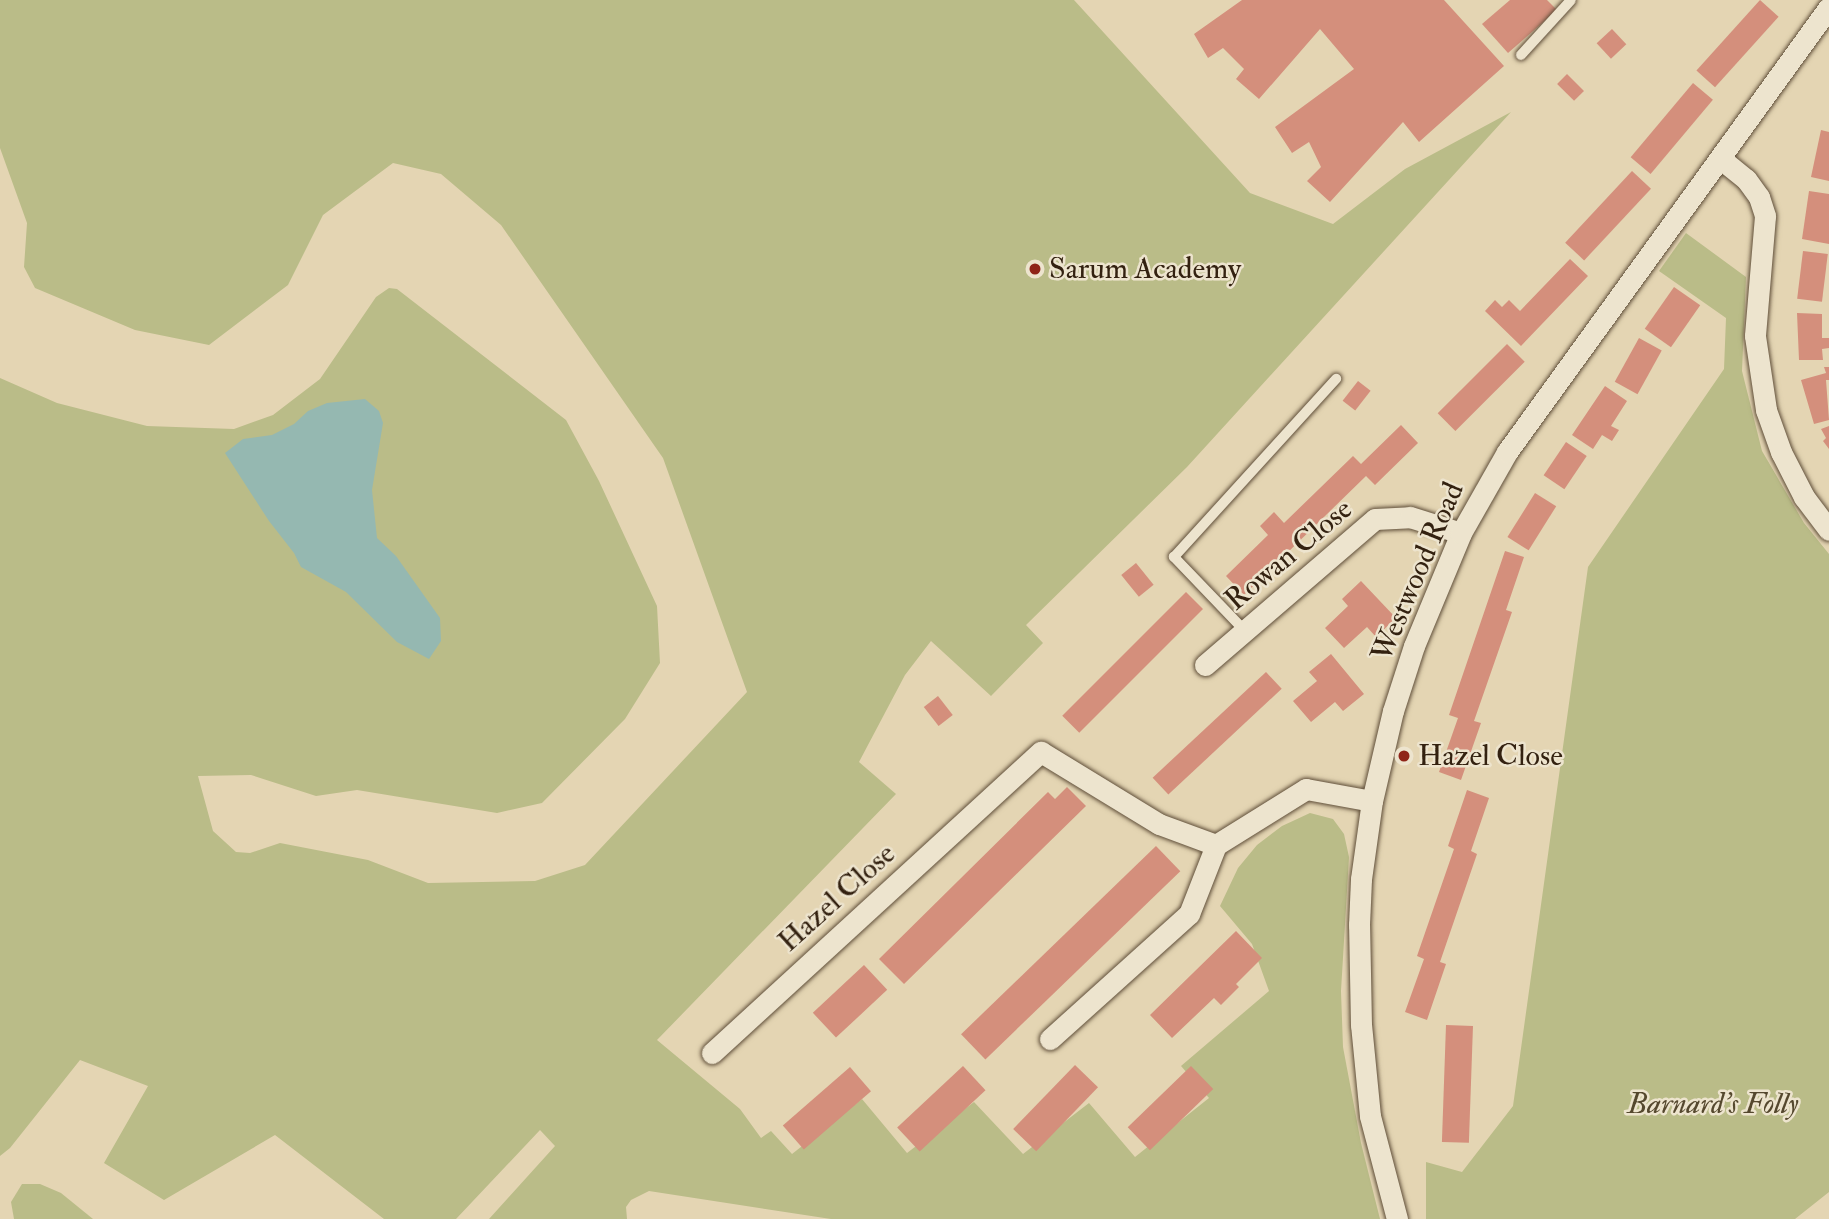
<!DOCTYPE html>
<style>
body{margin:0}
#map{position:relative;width:1829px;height:1219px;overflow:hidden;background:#e4d5b3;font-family:"IM FELL Double Pica",serif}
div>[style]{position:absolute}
.green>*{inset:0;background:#babc88}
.water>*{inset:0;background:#95b8b1}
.building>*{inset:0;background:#d48f7c;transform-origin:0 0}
.roads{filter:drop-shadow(0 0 2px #5f4e39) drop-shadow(0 0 2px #5f4e39)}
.service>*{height:10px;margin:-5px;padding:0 5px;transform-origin:5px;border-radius:5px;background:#ede4ce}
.minor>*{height:21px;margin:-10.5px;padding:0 10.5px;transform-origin:10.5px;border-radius:10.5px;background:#ede4ce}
.dots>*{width:19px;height:19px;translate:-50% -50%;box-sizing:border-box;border:4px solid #ede4ce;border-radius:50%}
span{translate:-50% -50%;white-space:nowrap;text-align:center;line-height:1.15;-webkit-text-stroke:5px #ede4ce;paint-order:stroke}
.poi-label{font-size:30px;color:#332110}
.left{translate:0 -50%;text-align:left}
.street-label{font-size:30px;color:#332110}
.park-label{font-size:30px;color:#55482e;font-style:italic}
</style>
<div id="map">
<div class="green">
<div style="clip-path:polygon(0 0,1074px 0,1250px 193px,1333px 224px,1405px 169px,1511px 112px,1187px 467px,1026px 625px,1043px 643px,991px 696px,931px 641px,905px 675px,859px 762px,896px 794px,657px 1040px,740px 1109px,761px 1138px,771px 1131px,792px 1154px,862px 1099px,907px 1153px,974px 1102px,1023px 1154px,1089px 1103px,1135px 1157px,1209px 1098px,1181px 1066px,1269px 991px,1252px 944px,1220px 906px,1238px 868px,1257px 845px,1282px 826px,1310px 813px,1333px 819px,1344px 834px,1349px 857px,1341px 991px,1343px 1047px,1361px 1143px,1380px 1219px,831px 1219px,649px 1191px,631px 1200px,626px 1207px,627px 1219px,489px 1219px,555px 1146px,540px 1130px,456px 1219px,384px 1219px,275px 1135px,164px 1200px,104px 1163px,148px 1086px,80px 1060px,10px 1148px,0 1156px,0 378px,57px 403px,147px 426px,234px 429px,273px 415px,320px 379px,376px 297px,389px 288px,397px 289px,566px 420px,599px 481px,657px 606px,660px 663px,625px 719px,542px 803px,497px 813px,357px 790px,316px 796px,251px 775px,198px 776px,213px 831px,236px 852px,250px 853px,280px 843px,368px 860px,428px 883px,535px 881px,585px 865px,747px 692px,663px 458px,501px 225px,441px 174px,393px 163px,323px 215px,288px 285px,209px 345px,135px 330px,35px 288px,24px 267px,27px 223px,0 148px)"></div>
<div style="clip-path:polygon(1686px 233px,1746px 277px,1742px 371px,1762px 451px,1804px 523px,1829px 554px,1829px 1192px,1795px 1219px,1426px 1219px,1426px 1162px,1462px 1172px,1513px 1106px,1588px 567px,1724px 369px,1726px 318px,1659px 271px)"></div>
<div style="clip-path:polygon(22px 1184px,40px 1184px,61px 1193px,93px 1219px,14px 1219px,11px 1202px)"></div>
</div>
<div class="water">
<div style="clip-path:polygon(365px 399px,379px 411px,383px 423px,372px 490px,377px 538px,396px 556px,440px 618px,441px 641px,429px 659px,397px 642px,346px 592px,301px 567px,294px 553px,269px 521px,225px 453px,243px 439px,272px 435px,294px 424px,308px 411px,327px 403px)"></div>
</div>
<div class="building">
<div style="clip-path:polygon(1242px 0,1444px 0,1504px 66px,1419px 142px,1403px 122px,1330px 202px,1307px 181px,1321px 167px,1309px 142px,1292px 153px,1275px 127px,1354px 69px,1320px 29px,1259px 99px,1236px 79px,1244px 69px,1223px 48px,1208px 58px,1194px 34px)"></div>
<div style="clip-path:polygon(1510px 0,1547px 0,1557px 10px,1508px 53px,1482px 24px)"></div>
<div style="left:1760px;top:0;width:25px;height:95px;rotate:42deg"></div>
<div style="left:1612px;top:29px;width:21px;height:21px;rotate:47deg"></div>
<div style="left:1567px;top:74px;width:24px;height:14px;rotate:45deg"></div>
<div style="left:1693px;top:83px;width:26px;height:97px;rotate:40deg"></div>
<div style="clip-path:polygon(1821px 130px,1829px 132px,1829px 181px,1811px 177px)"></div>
<div style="left:1632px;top:171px;width:26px;height:98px;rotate:43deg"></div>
<div style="clip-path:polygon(1809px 191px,1829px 194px,1829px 244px,1802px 239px)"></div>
<div style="left:1803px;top:251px;width:25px;height:48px;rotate:7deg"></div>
<div style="clip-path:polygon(1570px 259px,1588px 276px,1521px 346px,1485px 311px,1495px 300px,1502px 307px,1509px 300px,1520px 311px)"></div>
<div style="left:1674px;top:287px;width:32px;height:51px;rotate:35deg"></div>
<div style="clip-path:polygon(1797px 313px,1822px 314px,1822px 338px,1829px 338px,1829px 348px,1822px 349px,1823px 360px,1799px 360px)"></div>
<div style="left:1639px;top:338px;width:26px;height:50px;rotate:29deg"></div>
<div style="left:1507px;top:344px;width:25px;height:98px;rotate:45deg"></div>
<div style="clip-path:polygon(1824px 367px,1829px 367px,1829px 380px,1826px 380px,1829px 420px,1814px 424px,1801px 380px,1826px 373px)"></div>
<div style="left:1358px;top:381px;width:16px;height:25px;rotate:38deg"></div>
<div style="clip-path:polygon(1605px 386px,1627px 401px,1611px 426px,1619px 430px,1612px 441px,1602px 435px,1593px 449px,1572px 435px)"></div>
<div style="clip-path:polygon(1401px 425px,1418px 443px,1375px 485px,1366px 476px,1244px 595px,1226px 576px,1268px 535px,1260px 526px,1274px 512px,1284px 523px,1353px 456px,1361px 464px)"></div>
<div style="clip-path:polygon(1829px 426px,1829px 449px,1823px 441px,1826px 438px,1821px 429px)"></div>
<div style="left:1566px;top:442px;width:25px;height:40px;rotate:34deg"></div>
<div style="left:1535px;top:493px;width:25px;height:52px;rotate:32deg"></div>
<div style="clip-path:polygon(1505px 551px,1524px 557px,1506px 610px,1512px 612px,1474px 721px,1481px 723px,1461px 780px,1439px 772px,1458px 718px,1449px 715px)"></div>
<div style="left:1136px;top:563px;width:28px;height:19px;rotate:51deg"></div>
<div style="clip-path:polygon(1361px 581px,1396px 618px,1376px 637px,1367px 627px,1344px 648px,1325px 628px,1348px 606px,1342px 599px)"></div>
<div style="left:1186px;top:592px;width:24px;height:175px;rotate:45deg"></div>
<div style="clip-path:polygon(1331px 654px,1364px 694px,1343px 711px,1335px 702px,1311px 722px,1293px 701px,1317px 681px,1309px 672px)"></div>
<div style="left:1266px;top:672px;width:23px;height:155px;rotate:47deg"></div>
<div style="left:938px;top:696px;width:24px;height:18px;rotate:52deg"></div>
<div style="clip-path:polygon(1067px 787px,1086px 806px,904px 984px,879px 959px,1048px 792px,1055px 799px)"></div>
<div style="clip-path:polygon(1467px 790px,1489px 798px,1471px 851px,1477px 854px,1440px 962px,1446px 964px,1427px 1020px,1405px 1012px,1424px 959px,1417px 956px,1454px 849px,1448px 846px)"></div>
<div style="left:1156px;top:846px;width:35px;height:271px;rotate:46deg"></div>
<div style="clip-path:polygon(1236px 931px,1262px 958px,1236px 984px,1239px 987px,1221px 1005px,1214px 998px,1172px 1038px,1150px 1015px)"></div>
<div style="left:864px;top:965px;width:34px;height:70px;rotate:47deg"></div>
<div style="left:1446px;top:1025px;width:27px;height:117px;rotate:2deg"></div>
<div style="left:1075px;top:1065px;width:32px;height:89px;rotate:44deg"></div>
<div style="left:963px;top:1066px;width:33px;height:90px;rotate:47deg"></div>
<div style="left:1191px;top:1066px;width:32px;height:88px;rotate:46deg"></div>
<div style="left:850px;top:1067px;width:32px;height:89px;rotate:49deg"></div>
</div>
<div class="roads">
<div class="service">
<div style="left:1521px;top:55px;width:74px;rotate:-47.7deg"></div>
<div style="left:1245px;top:631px;width:103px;rotate:-133.8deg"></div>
<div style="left:1174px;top:557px;width:241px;rotate:-47.7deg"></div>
</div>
<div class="minor">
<div style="left:1721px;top:159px;width:32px;rotate:39deg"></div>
<div style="left:1746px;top:179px;width:22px;rotate:54deg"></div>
<div style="left:1759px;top:197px;width:20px;rotate:72deg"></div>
<div style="left:1765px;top:216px;width:120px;rotate:94.8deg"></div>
<div style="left:1755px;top:336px;width:75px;rotate:81.5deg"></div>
<div style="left:1766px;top:410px;width:45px;rotate:70.3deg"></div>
<div style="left:1781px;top:452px;width:51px;rotate:62.9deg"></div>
<div style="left:1804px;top:497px;width:41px;rotate:52.9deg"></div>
<div style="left:1205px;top:665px;width:224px;rotate:-40.7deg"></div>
<div style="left:1375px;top:519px;width:35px;rotate:-3deg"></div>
<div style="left:1410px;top:517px;width:53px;rotate:17.4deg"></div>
<div style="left:1050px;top:1039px;width:187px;rotate:-42deg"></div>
<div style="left:1189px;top:914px;width:74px;rotate:-68.6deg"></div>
<div style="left:1216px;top:845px;width:106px;rotate:-31.9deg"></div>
<div style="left:1306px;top:789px;width:67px;rotate:10.3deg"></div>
<div style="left:712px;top:1053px;width:446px;rotate:-42.5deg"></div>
<div style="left:1041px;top:752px;width:138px;rotate:31.4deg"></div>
<div style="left:1159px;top:824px;width:61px;rotate:20.2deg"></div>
<div style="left:1397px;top:1219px;width:106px;rotate:-104.7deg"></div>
<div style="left:1370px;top:1116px;width:91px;rotate:-95.6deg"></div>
<div style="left:1361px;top:1025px;width:100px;rotate:-91.1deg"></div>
<div style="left:1359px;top:925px;width:46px;rotate:-87.5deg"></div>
<div style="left:1361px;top:879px;width:79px;rotate:-82deg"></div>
<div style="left:1372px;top:801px;width:92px;rotate:-76.9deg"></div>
<div style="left:1393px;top:711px;width:68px;rotate:-72.1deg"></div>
<div style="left:1414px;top:646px;width:122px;rotate:-67.4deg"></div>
<div style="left:1461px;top:533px;width:93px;rotate:-60.4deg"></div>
<div style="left:1507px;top:452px;width:549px;rotate:-54.11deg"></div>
</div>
</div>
<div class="dots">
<div style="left:1035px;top:269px;background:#8f2418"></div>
<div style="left:1404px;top:756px;background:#8f2418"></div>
</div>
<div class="poi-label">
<span class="left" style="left:1049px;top:269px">Sarum Academy</span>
<span class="left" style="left:1418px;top:756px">Hazel Close</span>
</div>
<div class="street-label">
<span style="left:1289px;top:555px;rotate:-40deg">Rowan Close</span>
<span style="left:1418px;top:572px;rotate:-67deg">Westwood Road</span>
<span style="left:837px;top:898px;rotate:-42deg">Hazel Close</span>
</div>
<div class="park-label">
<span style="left:1713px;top:1104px">Barnard's Folly</span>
</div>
</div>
